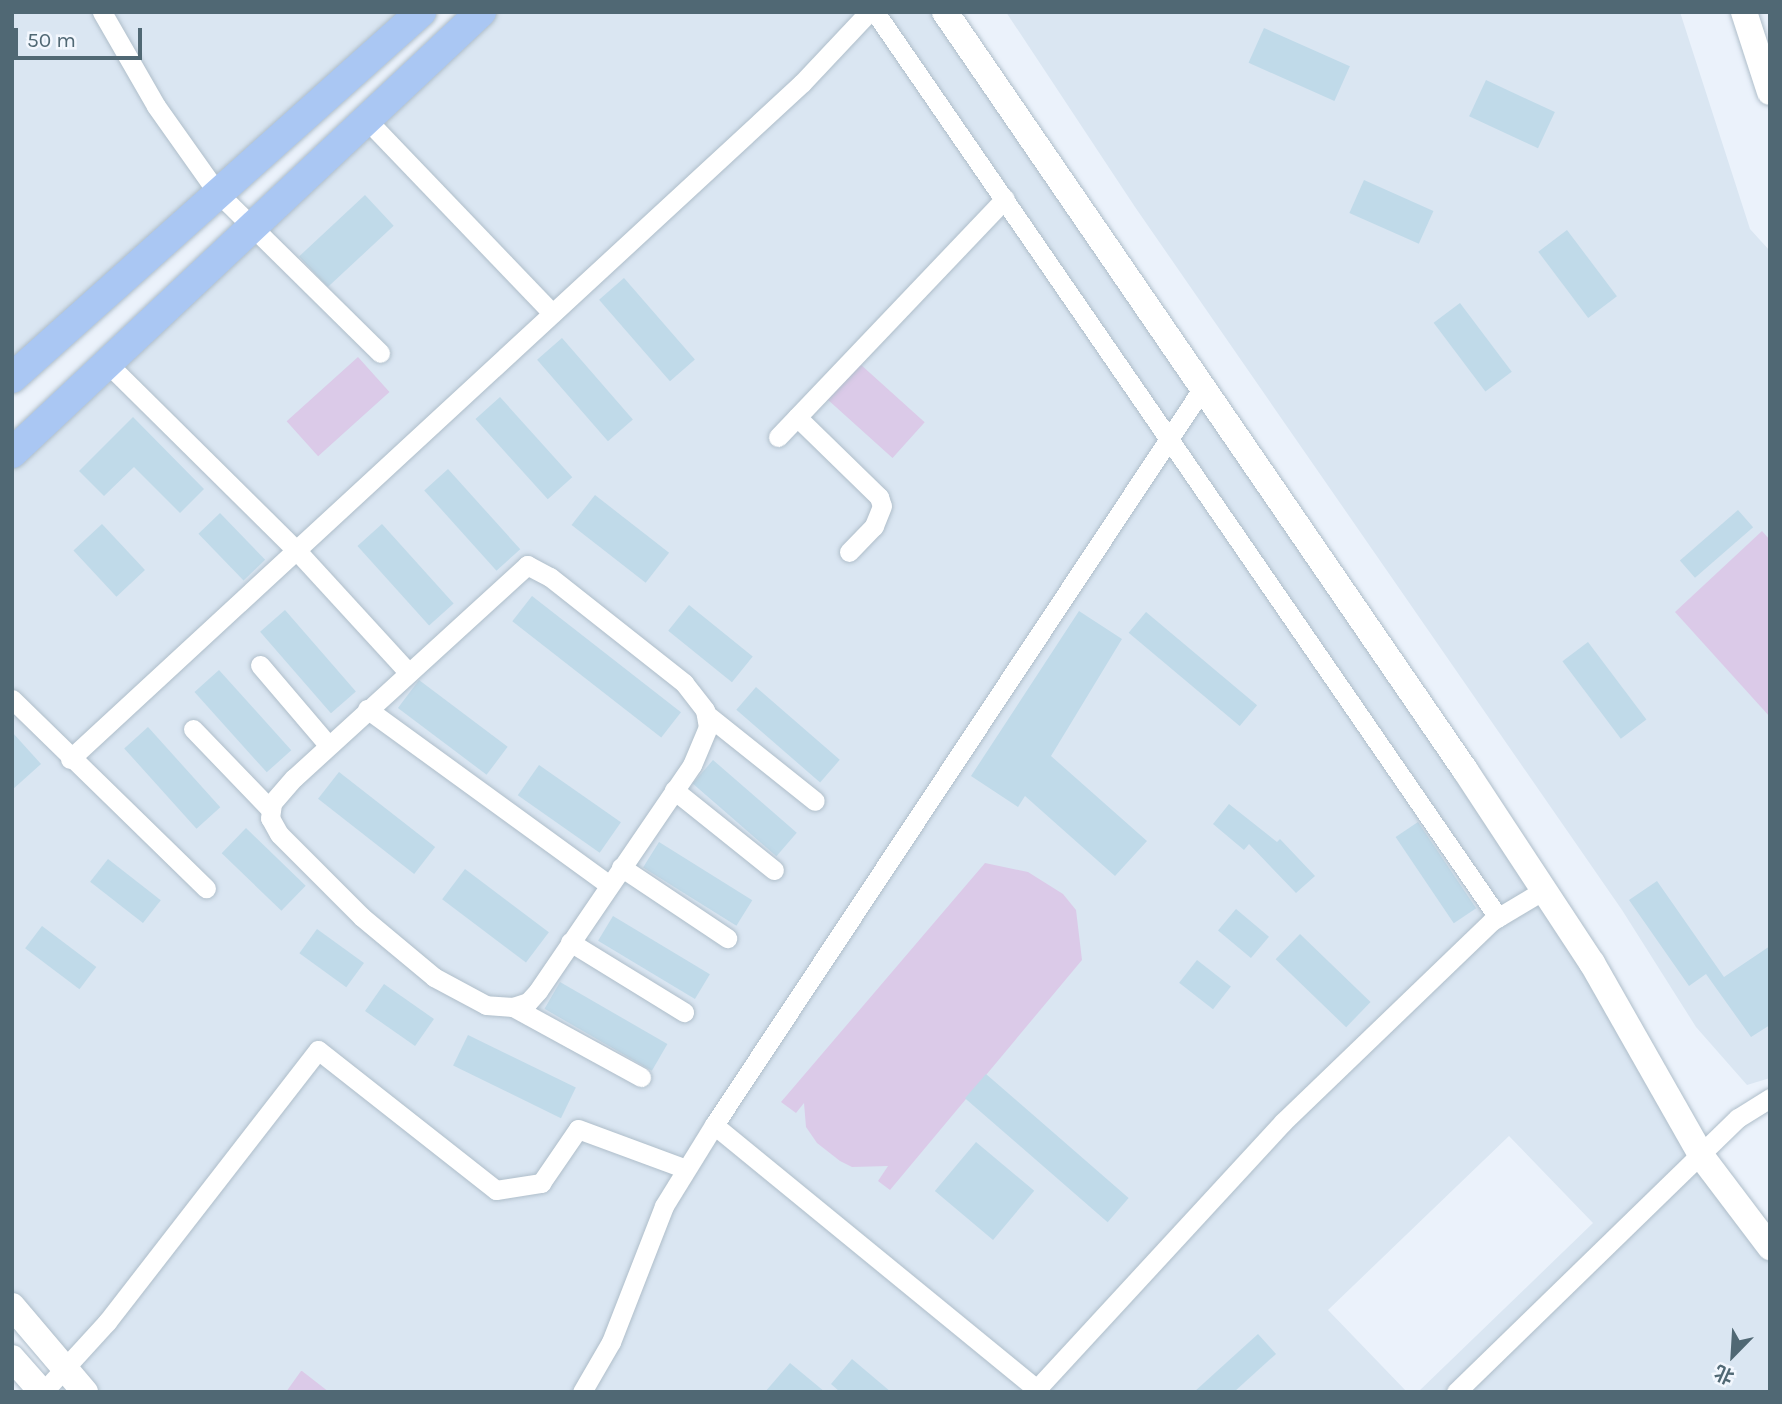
<!DOCTYPE html>
<meta charset="utf-8">
<style>
body{margin:0}
#map{position:relative;width:1782px;height:1404px;overflow:hidden;background:#ebf2fb;font-family:Karla,"Noto Sans SC",sans-serif}
div>[style]{position:absolute}
.residential>*{inset:0;background:#dae6f2}
.green>*{inset:0;background:#dbcae8;transform-origin:0 0}
.building>*{inset:0;background:#c0dae9;transform-origin:0 0}
.roads{filter:drop-shadow(0 0 2px #afbeca) drop-shadow(0 0 2px #afbeca)}
.street>*{height:19px;margin:-9.5px;padding:0 9.5px;transform-origin:9.5px;border-radius:9.5px;background:#fff}
.secondary>*{height:26px;margin:-13px;padding:0 13px;transform-origin:13px;border-radius:13px;background:#fff}
.primary>*{height:30px;margin:-15px;padding:0 15px;transform-origin:15px;border-radius:15px;background:#aac7f3}
span{translate:-50% -50%;white-space:nowrap;text-align:center;line-height:1.15;-webkit-text-stroke:6px #f2f7fe;paint-order:stroke}
.frame{position:absolute;inset:0;border:14px solid #506874;pointer-events:none}
.north{position:absolute;left:1698px;top:1320px;width:70px;height:70px;-webkit-text-stroke:5px #f2f7fe;paint-order:stroke;rotate:204deg;font-size:19px;font-weight:700;line-height:28px;text-align:center;color:#506874}
.north::after{content:'';display:block;margin:auto;width:24px;height:32px;background:#506874;clip-path:polygon(50% 0,100% 100%,50% 72%,0 100%)}
.scale{position:absolute;left:14px;top:28px;width:128px;height:32px;box-sizing:border-box;border:4px solid #506874;border-top:0;padding-left:9px;font-size:21px;line-height:24px;white-space:nowrap;color:#506874;-webkit-text-stroke:5px #f2f7fe;paint-order:stroke}
</style>
<div id="map">
<div class="residential">
<div style="clip-path:polygon(12px 12px,421px 12px,12px 378px)"></div>
<div style="clip-path:polygon(481px 12px,945px 12px,1770px 1247px,1770px 1392px,1418px 1392px,1593px 1223px,1509px 1136px,1328px 1310px,1407px 1392px,85px 1392px,12px 1306px,12px 453px)"></div>
<div style="clip-path:polygon(1006px 12px,1680px 12px,1750px 229px,1770px 251px,1770px 1078px,1747px 1085px,1696px 1027px,1622px 910px,1135px 207px)"></div>
</div>
<div class="green">
<div style="left:358px;top:357px;width:47px;height:96px;rotate:48deg"></div>
<div style="left:860px;top:364px;width:87px;height:48px;rotate:42deg"></div>
<div style="clip-path:polygon(1762px 531px,1770px 540px,1770px 717px,1675px 612px)"></div>
<div style="clip-path:polygon(985px 863px,1028px 872px,1063px 894px,1076px 910px,1082px 960px,890px 1190px,878px 1181px,888px 1166px,852px 1167px,840px 1161px,817px 1143px,806px 1127px,804px 1103px,796px 1113px,781px 1102px)"></div>
<div style="clip-path:polygon(301px 1371px,302px 1371px,329px 1392px,286px 1392px)"></div>
</div>
<div class="building">
<div style="left:1264px;top:28px;width:94px;height:38px;rotate:24deg"></div>
<div style="left:1486px;top:80px;width:76px;height:40px;rotate:25deg"></div>
<div style="left:1364px;top:180px;width:76px;height:36px;rotate:24deg"></div>
<div style="left:365px;top:195px;width:42px;height:90px;rotate:47deg"></div>
<div style="left:1567px;top:230px;width:83px;height:36px;rotate:53deg"></div>
<div style="left:624px;top:278px;width:108px;height:33px;rotate:49deg"></div>
<div style="left:1460px;top:303px;width:86px;height:33px;rotate:53deg"></div>
<div style="left:562px;top:338px;width:108px;height:33px;rotate:49deg"></div>
<div style="left:500px;top:397px;width:108px;height:33px;rotate:48deg"></div>
<div style="clip-path:polygon(133px 417px,204px 489px,180px 513px,134px 467px,104px 496px,79px 471px)"></div>
<div style="left:448px;top:469px;width:108px;height:32px;rotate:48deg"></div>
<div style="left:595px;top:495px;width:94px;height:38px;rotate:38deg"></div>
<div style="left:1738px;top:510px;width:23px;height:77px;rotate:49deg"></div>
<div style="left:220px;top:513px;width:65px;height:30px;rotate:46deg"></div>
<div style="left:102px;top:524px;width:63px;height:39px;rotate:47deg"></div>
<div style="left:382px;top:524px;width:107px;height:33px;rotate:48deg"></div>
<div style="left:532px;top:596px;width:189px;height:32px;rotate:38deg"></div>
<div style="left:689px;top:605px;width:82px;height:33px;rotate:39deg"></div>
<div style="left:285px;top:610px;width:108px;height:33px;rotate:49deg"></div>
<div style="clip-path:polygon(1079px 611px,1122px 639px,1051px 756px,1147px 841px,1115px 876px,1025px 796px,1018px 807px,971px 776px)"></div>
<div style="left:1146px;top:612px;width:145px;height:27px;rotate:40deg"></div>
<div style="left:1588px;top:642px;width:97px;height:32px;rotate:53deg"></div>
<div style="left:219px;top:670px;width:108px;height:33px;rotate:48deg"></div>
<div style="left:419px;top:680px;width:111px;height:35px;rotate:37deg"></div>
<div style="left:756px;top:687px;width:111px;height:30px;rotate:41deg"></div>
<div style="left:148px;top:727px;width:108px;height:32px;rotate:48deg"></div>
<div style="clip-path:polygon(12px 732px,41px 764px,12px 790px)"></div>
<div style="left:713px;top:760px;width:111px;height:31px;rotate:41deg"></div>
<div style="left:539px;top:765px;width:100px;height:37px;rotate:35deg"></div>
<div style="left:339px;top:772px;width:122px;height:34px;rotate:38deg"></div>
<div style="clip-path:polygon(1229px 804px,1277px 842px,1280px 839px,1315px 876px,1296px 893px,1249px 844px,1244px 850px,1213px 824px)"></div>
<div style="left:1418px;top:822px;width:104px;height:27px;rotate:56deg"></div>
<div style="left:246px;top:828px;width:83px;height:35px;rotate:44deg"></div>
<div style="left:659px;top:842px;width:110px;height:30px;rotate:32deg"></div>
<div style="left:108px;top:859px;width:67px;height:29px;rotate:38deg"></div>
<div style="left:465px;top:869px;width:105px;height:38px;rotate:37deg"></div>
<div style="clip-path:polygon(1657px 881px,1724px 977px,1770px 946px,1770px 1025px,1751px 1037px,1706px 974px,1689px 986px,1629px 900px)"></div>
<div style="left:1236px;top:909px;width:43px;height:28px;rotate:40deg"></div>
<div style="left:613px;top:916px;width:113px;height:29px;rotate:31deg"></div>
<div style="left:42px;top:926px;width:68px;height:28px;rotate:37deg"></div>
<div style="left:317px;top:929px;width:58px;height:30px;rotate:36deg"></div>
<div style="left:1300px;top:934px;width:98px;height:35px;rotate:44deg"></div>
<div style="left:1197px;top:960px;width:43px;height:29px;rotate:38deg"></div>
<div style="left:560px;top:982px;width:124px;height:31px;rotate:30deg"></div>
<div style="left:384px;top:984px;width:61px;height:33px;rotate:35deg"></div>
<div style="left:468px;top:1035px;width:120px;height:34px;rotate:26deg"></div>
<div style="left:986px;top:1074px;width:189px;height:32px;rotate:41deg"></div>
<div style="left:976px;top:1142px;width:76px;height:64px;rotate:40deg"></div>
<div style="clip-path:polygon(1258px 1334px,1276px 1354px,1234px 1392px,1194px 1392px)"></div>
<div style="clip-path:polygon(852px 1359px,891px 1392px,840px 1392px,831px 1384px)"></div>
<div style="clip-path:polygon(790px 1363px,825px 1392px,765px 1392px)"></div>
</div>
<div class="roads">
<div class="street">
<div style="left:102px;top:12px;width:108px;rotate:60.1deg"></div>
<div style="left:156px;top:106px;width:105px;rotate:54.7deg"></div>
<div style="left:217px;top:192px;width:229px;rotate:44.6deg"></div>
<div style="left:875px;top:12px;width:1099px;rotate:55.46deg"></div>
<div style="left:366px;top:119px;width:269px;rotate:46.2deg"></div>
<div style="left:109px;top:365px;width:266px;rotate:44.7deg"></div>
<div style="left:298px;top:552px;width:161px;rotate:47.5deg"></div>
<div style="left:797px;top:417px;width:115px;rotate:44.3deg"></div>
<div style="left:879px;top:497px;width:9px;rotate:72deg"></div>
<div style="left:882px;top:506px;width:22px;rotate:112deg"></div>
<div style="left:874px;top:526px;width:36px;rotate:134deg"></div>
<div style="left:778px;top:437px;width:329px;rotate:-46.4deg"></div>
<div style="left:527px;top:565px;width:26px;rotate:28deg"></div>
<div style="left:550px;top:577px;width:171px;rotate:38.3deg"></div>
<div style="left:684px;top:683px;width:34px;rotate:52deg"></div>
<div style="left:705px;top:710px;width:17px;rotate:80deg"></div>
<div style="left:708px;top:727px;width:41px;rotate:112.8deg"></div>
<div style="left:692px;top:765px;width:273px;rotate:124.3deg"></div>
<div style="left:538px;top:991px;width:15px;rotate:132deg"></div>
<div style="left:528px;top:1002px;width:16px;rotate:162deg"></div>
<div style="left:513px;top:1007px;width:27px;rotate:-176deg"></div>
<div style="left:486px;top:1005px;width:59px;rotate:-151.7deg"></div>
<div style="left:434px;top:977px;width:94px;rotate:-140.2deg"></div>
<div style="left:362px;top:917px;width:117px;rotate:-135deg"></div>
<div style="left:279px;top:834px;width:18px;rotate:-119deg"></div>
<div style="left:270px;top:818px;width:15px;rotate:-82deg"></div>
<div style="left:272px;top:803px;width:33px;rotate:-49deg"></div>
<div style="left:294px;top:778px;width:316px;rotate:-42.4deg"></div>
<div style="left:260px;top:665px;width:105px;rotate:49.6deg"></div>
<div style="left:12px;top:699px;width:271px;rotate:44.3deg"></div>
<div style="left:367px;top:709px;width:299px;rotate:36deg"></div>
<div style="left:706px;top:714px;width:139px;rotate:38.6deg"></div>
<div style="left:193px;top:729px;width:112px;rotate:46.1deg"></div>
<div style="left:70px;top:759px;width:996px;rotate:-42.72deg"></div>
<div style="left:802px;top:83px;width:98px;rotate:-46.7deg"></div>
<div style="left:674px;top:790px;width:128px;rotate:38.7deg"></div>
<div style="left:621px;top:867px;width:128px;rotate:33.8deg"></div>
<div style="left:570px;top:942px;width:134px;rotate:31.6deg"></div>
<div style="left:513px;top:1007px;width:146px;rotate:28.7deg"></div>
<div style="left:714px;top:1125px;width:421px;rotate:39.3deg"></div>
<div style="left:43px;top:1392px;width:95px;rotate:-47.6deg"></div>
<div style="left:107px;top:1322px;width:344px;rotate:-52.2deg"></div>
<div style="left:318px;top:1050px;width:226px;rotate:38.2deg"></div>
<div style="left:496px;top:1190px;width:46px;rotate:-8.8deg"></div>
<div style="left:541px;top:1183px;width:65px;rotate:-55.6deg"></div>
<div style="left:578px;top:1129px;width:115px;rotate:20.3deg"></div>
<div style="left:582px;top:1392px;width:58px;rotate:-59.9deg"></div>
<div style="left:611px;top:1342px;width:146px;rotate:-68.7deg"></div>
<div style="left:664px;top:1206px;width:95px;rotate:-58.3deg"></div>
<div style="left:714px;top:1125px;width:887px;rotate:-56.45deg"></div>
<div style="left:1034px;top:1392px;width:367px;rotate:-47.3deg"></div>
<div style="left:1283px;top:1122px;width:290px;rotate:-43.9deg"></div>
<div style="left:1492px;top:921px;width:61px;rotate:-30.8deg"></div>
<div style="left:1456px;top:1392px;width:393px;rotate:-44.2deg"></div>
<div style="left:1738px;top:1118px;width:38px;rotate:-32deg"></div>
</div>
<div class="secondary">
<div style="left:945px;top:12px;width:919px;rotate:55.55deg"></div>
<div style="left:1465px;top:770px;width:231px;rotate:56.7deg"></div>
<div style="left:1592px;top:963px;width:223px;rotate:60.4deg"></div>
<div style="left:1702px;top:1157px;width:113px;rotate:52.9deg"></div>
<div style="left:1744px;top:12px;width:84px;rotate:72deg"></div>
<div style="left:12px;top:1306px;width:113px;rotate:49.7deg"></div>
<div style="left:12px;top:1358px;width:45px;rotate:48.6deg"></div>
</div>
<div class="primary">
<div style="left:12px;top:378px;width:549px;rotate:-41.82deg"></div>
<div style="left:12px;top:453px;width:644px;rotate:-43.24deg"></div>
</div>
</div>
<div class="frame"></div>
<div class="north">北</div>
<div class="scale">50 m</div>
</div>
